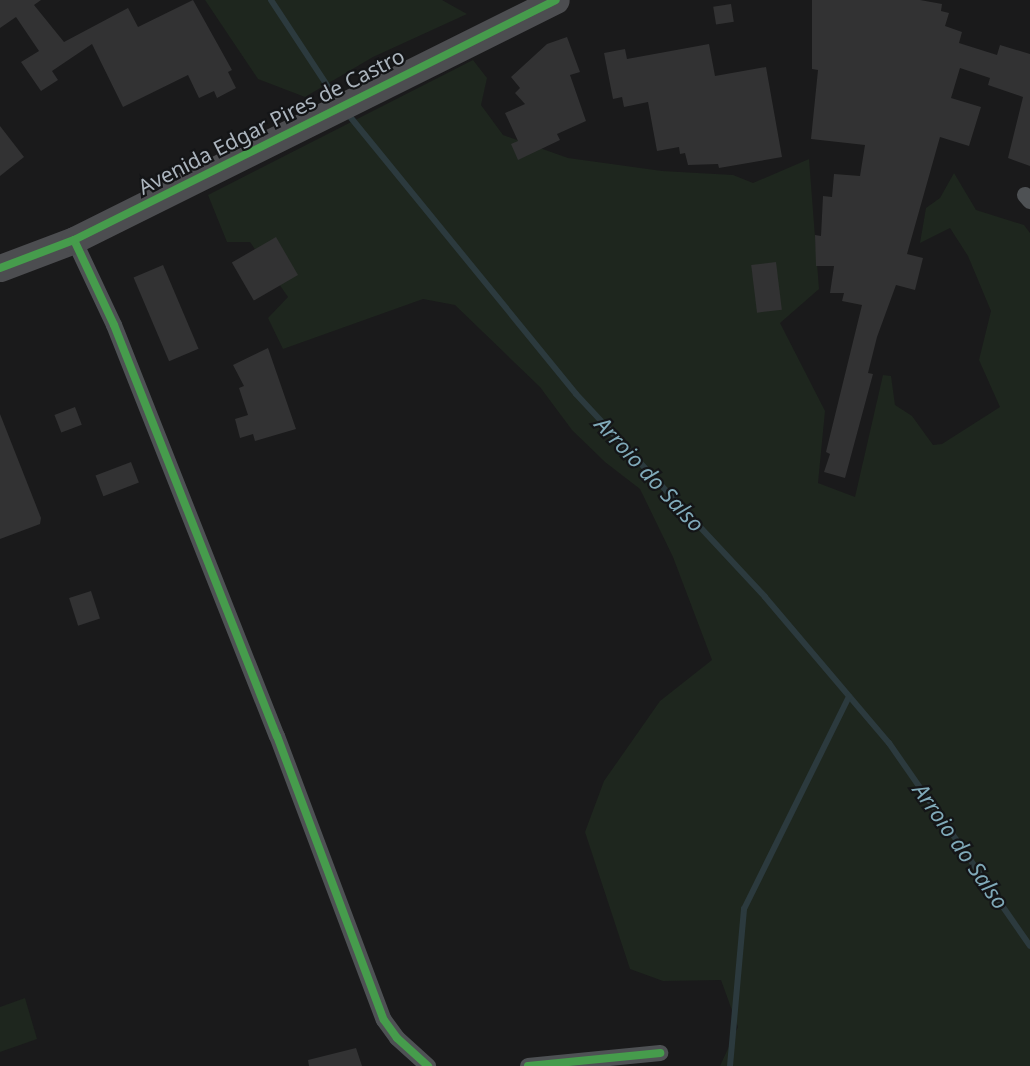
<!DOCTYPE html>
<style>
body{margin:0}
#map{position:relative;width:1030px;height:1066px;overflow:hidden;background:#1a1a1b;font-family:"Noto Sans",sans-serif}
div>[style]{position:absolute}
.green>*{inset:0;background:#1e261e}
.stream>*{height:6px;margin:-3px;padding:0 3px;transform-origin:3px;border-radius:3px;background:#2c3a3e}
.building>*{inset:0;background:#323233;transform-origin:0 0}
.street>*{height:16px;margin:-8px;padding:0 8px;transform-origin:8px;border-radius:8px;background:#4e5154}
.primary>*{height:27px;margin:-13.5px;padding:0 13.5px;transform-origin:13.5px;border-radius:13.5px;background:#4c4d50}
.cycleway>*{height:8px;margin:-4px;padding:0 4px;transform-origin:4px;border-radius:4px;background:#469c4c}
span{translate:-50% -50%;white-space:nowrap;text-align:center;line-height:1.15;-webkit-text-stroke:4.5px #141517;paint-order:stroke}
.street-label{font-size:21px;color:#abb4bd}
.water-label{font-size:22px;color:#80aab9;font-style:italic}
</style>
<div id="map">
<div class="green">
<div style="clip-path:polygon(205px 0,442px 0,467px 14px,373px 57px,305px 97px,258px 79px)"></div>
<div style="clip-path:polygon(473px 60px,487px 78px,481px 105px,503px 135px,568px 158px,662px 171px,733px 175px,753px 183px,809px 159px,819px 289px,780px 323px,825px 411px,818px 483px,855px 497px,883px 375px,891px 376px,895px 405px,912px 416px,933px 445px,942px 444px,1000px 407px,979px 360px,991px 311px,968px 256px,950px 228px,920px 243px,926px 208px,940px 198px,954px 173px,976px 210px,1024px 225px,1030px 233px,1030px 1066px,720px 1066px,738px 1027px,721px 980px,663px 981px,630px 969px,585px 832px,604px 781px,660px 701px,712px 660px,673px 557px,640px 489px,605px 462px,572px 430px,540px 387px,455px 305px,423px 299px,283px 349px,268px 318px,288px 297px,250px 242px,227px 242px,208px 195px)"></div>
<div style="clip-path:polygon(25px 998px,37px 1039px,0 1052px,0 1007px)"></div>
</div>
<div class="stream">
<div style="left:271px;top:0;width:122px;rotate:56.7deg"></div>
<div style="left:347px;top:113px;width:362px;rotate:50.8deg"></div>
<div style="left:576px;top:394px;width:277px;rotate:47deg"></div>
<div style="left:765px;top:597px;width:192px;rotate:49.7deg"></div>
<div style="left:889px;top:743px;width:247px;rotate:55.2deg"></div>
<div style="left:730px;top:1066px;width:158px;rotate:-84.9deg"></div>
<div style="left:744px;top:909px;width:237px;rotate:-63.7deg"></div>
</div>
<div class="building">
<div style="clip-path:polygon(0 0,41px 0,34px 5px,64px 42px,128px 8px,138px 27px,193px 0,232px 70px,228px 72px,236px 88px,217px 98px,214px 91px,199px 98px,188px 75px,123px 107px,92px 44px,52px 71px,58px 80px,41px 91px,21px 62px,39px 51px,16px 17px,0 28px)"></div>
<div style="clip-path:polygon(812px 0,920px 0,942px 4px,941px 11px,949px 13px,945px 26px,962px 32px,959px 43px,997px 55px,1000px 45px,1030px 54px,1030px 166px,1008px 158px,1023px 97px,988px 85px,990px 78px,960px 68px,951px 98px,981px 107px,969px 146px,940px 137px,907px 254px,923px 258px,915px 290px,896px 285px,877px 337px,868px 373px,873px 374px,845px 478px,824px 472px,830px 454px,826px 452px,862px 305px,842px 301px,844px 293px,830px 293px,834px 266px,816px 266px,815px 235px,821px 236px,823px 196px,832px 197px,834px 174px,860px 176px,865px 145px,811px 139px,818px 70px,812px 69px)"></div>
<div style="left:731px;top:4px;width:18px;height:18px;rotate:81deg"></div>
<div style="clip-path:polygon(567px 37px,580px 72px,570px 75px,586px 121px,557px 134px,560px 140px,518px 160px,511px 144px,518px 141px,505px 113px,525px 104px,515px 93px,520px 88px,511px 77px,547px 44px)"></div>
<div style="clip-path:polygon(709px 44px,715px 76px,766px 67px,782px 157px,719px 168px,718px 164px,688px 165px,685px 153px,680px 154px,679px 147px,657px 151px,648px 102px,624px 107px,622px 97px,613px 99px,604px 53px,625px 49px,627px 59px)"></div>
<div style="clip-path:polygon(0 126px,24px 157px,0 176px)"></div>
<div style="left:276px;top:237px;width:44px;height:51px;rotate:60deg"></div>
<div style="left:776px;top:262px;width:48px;height:25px;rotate:83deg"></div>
<div style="left:163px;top:265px;width:91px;height:32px;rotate:67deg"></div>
<div style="clip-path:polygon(268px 348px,296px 429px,255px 441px,253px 434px,240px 438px,235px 419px,248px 415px,239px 388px,244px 386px,233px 365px)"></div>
<div style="left:75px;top:407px;width:19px;height:22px;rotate:69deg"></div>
<div style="clip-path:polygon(0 414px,41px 518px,40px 524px,0 539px)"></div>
<div style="left:131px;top:462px;width:22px;height:38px;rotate:69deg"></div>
<div style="left:91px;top:591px;width:29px;height:23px;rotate:72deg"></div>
<div style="clip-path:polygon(356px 1048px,362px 1066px,309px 1066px,308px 1060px)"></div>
</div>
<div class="street">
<div style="left:1025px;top:195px;width:8px;rotate:50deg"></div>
<div style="left:74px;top:240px;width:94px;rotate:64.8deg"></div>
<div style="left:114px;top:325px;width:442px;rotate:68.4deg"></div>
<div style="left:277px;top:736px;width:303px;rotate:69.4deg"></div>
<div style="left:384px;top:1020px;width:22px;rotate:54deg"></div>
<div style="left:397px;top:1038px;width:42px;rotate:42.1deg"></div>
<div style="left:528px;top:1066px;width:133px;rotate:-5.6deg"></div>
</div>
<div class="primary">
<div style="left:0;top:268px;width:79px;rotate:-20.7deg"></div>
<div style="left:74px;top:240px;width:538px;rotate:-26.47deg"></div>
</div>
<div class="cycleway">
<div style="left:74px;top:240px;width:94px;rotate:64.8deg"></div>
<div style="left:114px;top:325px;width:442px;rotate:68.4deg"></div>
<div style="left:277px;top:736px;width:303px;rotate:69.4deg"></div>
<div style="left:384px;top:1020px;width:22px;rotate:54deg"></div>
<div style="left:397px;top:1038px;width:42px;rotate:42.1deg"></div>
<div style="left:0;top:268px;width:79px;rotate:-20.7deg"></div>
<div style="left:74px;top:240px;width:538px;rotate:-26.47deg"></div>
<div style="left:528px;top:1066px;width:133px;rotate:-5.6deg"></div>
</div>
<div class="street-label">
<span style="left:271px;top:121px;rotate:-27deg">Avenida Edgar Pires de Castro</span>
</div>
<div class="water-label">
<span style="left:650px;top:474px;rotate:47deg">Arroio do Salso</span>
<span style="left:961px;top:846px;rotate:55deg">Arroio do Salso</span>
</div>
</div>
